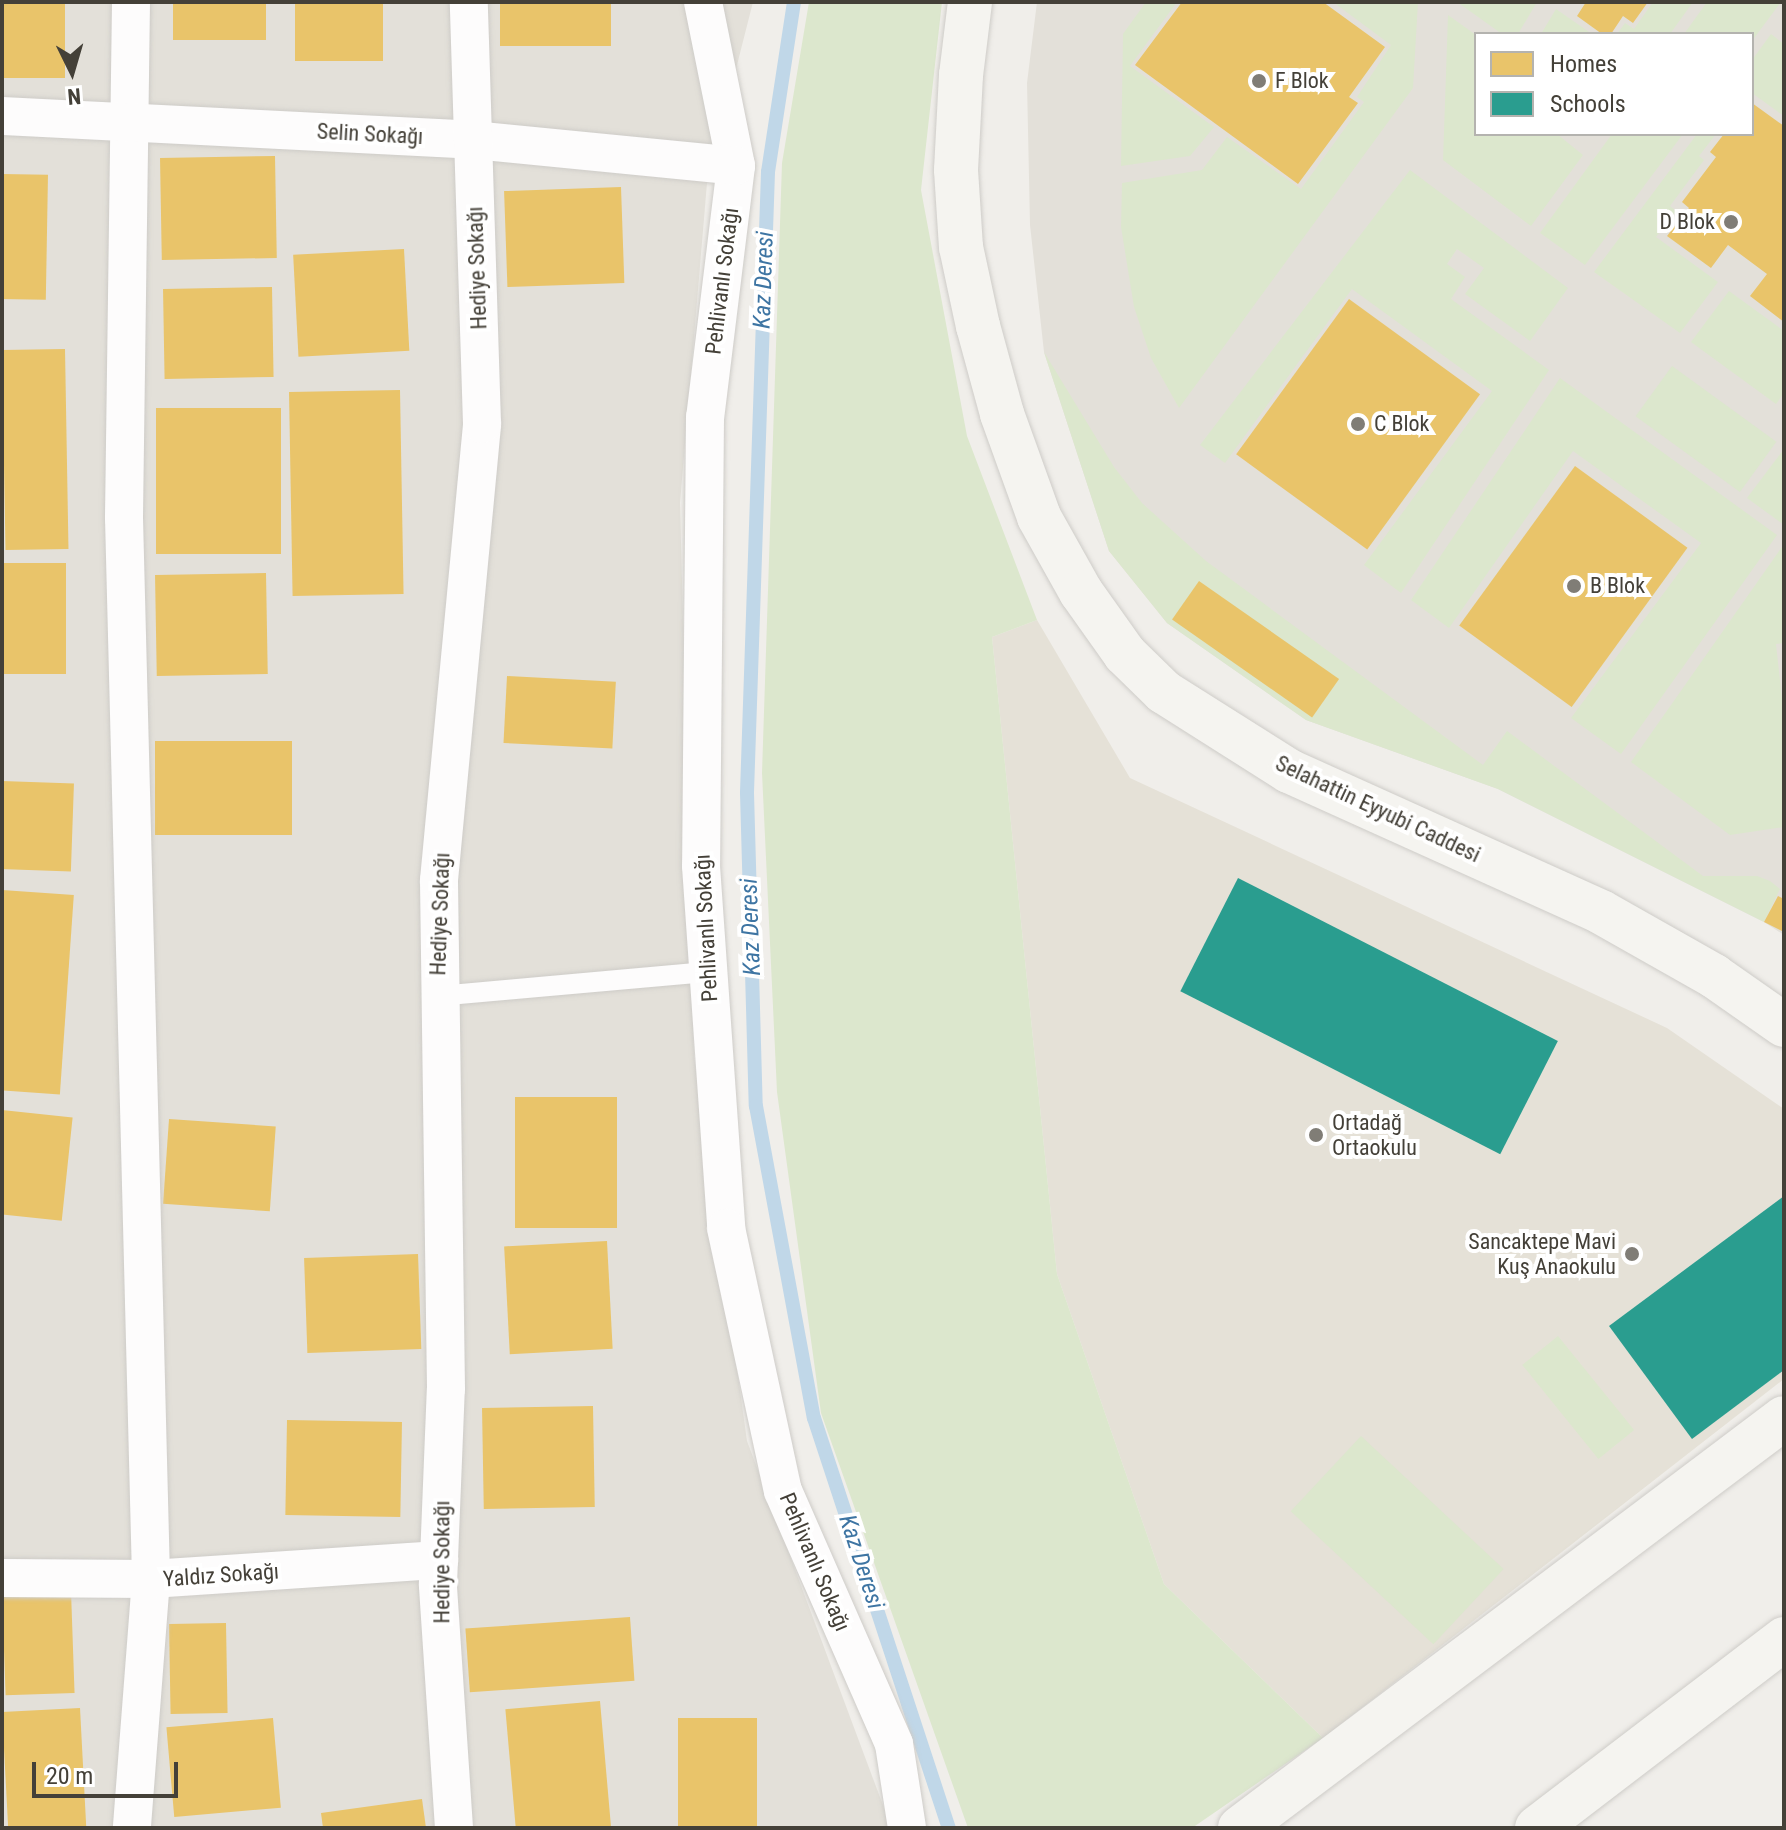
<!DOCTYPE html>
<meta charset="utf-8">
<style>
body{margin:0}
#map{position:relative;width:1786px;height:1830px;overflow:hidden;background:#f0eeea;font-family:"Roboto Condensed",sans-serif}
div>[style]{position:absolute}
.residential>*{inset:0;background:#e3e0d9}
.education>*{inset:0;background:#e5e1d7}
.green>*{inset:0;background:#dce7cd;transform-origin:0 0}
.homes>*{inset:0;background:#e9c46a;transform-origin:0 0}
.schools>*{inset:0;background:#2a9d8f;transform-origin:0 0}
.stream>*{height:14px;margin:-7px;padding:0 7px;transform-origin:7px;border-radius:7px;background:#c0d7e8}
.roads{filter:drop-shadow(0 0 2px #ceccc8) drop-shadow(0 0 2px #ceccc8)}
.service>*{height:20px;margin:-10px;padding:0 10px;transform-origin:10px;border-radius:10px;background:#fdfcfc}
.minor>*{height:38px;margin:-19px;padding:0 19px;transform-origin:19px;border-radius:19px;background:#fdfcfc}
.secondary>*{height:44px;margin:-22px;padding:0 22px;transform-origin:22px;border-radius:22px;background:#f5f4f0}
.dots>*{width:22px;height:22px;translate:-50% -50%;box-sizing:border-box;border:4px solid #fff;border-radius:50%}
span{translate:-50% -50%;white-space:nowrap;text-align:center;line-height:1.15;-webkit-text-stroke:8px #fff;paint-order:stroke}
.poi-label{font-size:22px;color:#444038}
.left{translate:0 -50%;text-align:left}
.right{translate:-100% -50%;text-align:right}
.street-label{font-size:22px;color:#444038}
.water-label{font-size:24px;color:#3e75a3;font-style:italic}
.frame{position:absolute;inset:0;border:4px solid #444038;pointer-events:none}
.legend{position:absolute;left:1474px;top:32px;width:280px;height:104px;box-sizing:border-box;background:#fff;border:2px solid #b4b3af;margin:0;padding:10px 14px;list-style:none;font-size:24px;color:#444038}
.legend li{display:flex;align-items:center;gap:16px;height:40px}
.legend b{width:40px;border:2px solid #b4b3af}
.north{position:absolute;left:32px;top:32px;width:80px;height:80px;-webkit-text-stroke:6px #fff;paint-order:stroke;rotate:175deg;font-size:22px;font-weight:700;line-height:32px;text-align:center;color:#444038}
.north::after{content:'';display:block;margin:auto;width:28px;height:36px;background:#444038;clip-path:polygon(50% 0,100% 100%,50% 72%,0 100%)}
.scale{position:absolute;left:32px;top:1762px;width:146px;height:36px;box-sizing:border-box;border:4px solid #444038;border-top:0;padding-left:10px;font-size:24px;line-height:28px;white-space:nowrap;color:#444038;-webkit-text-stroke:6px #fff;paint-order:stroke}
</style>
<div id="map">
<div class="residential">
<div style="clip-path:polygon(2px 2px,753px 2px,707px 183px,680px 503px,694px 1057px,747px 1441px,887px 1816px,888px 1828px,2px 1828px)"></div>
<div style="clip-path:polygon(evenodd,1037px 2px,1784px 2px,1784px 935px,1764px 922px,1498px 789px,1306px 720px,1167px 623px,1109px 551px,1044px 352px,1030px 225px,1027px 83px,1037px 2px,1476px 34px,1752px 34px,1752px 134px,1476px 134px,1476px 34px)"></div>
</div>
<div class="education">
<div style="clip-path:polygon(1037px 620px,1130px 778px,1667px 1028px,1784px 1109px,1784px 1379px,1323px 1738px,1164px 1584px,1057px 1274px,992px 637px)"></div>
</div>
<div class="green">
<div style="clip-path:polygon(809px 2px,942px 2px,921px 190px,967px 436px,1037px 620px,992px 637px,1057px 1274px,1164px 1584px,1323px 1738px,1192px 1828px,968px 1828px,821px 1413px,777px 1092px,762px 773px,782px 163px)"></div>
<div style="clip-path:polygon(1146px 2px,1177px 2px,1130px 66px,1214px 127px,1190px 156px,1121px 166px,1123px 34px)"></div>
<div style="clip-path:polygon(1333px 2px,1418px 2px,1413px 88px,1179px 408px,1151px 358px,1134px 307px,1121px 227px,1122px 183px,1202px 170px,1227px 137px,1301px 189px,1364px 102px,1357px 97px,1391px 45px)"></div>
<div style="clip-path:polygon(1457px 2px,1537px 2px,1518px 34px,1502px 34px)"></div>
<div style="clip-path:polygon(1653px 2px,1693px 2px,1670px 34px,1617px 34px,1625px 23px,1634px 29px)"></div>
<div style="clip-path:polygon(1707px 2px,1781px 2px,1752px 41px,1752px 34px,1684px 34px)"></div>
<div style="clip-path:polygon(1556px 9px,1592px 34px,1541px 34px)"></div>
<div style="clip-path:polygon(1448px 15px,1476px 35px,1476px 134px,1557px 134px,1583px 155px,1531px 226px,1443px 160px)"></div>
<div style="clip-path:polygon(1771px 34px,1784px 44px,1784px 116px,1752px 93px,1752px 60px)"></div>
<div style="clip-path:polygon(1612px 134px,1683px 134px,1585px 265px,1540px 233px)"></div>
<div style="clip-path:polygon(1697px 134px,1716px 134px,1699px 156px,1704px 160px,1670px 206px,1676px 211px,1656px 237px,1718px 282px,1680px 333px,1594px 272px)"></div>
<div style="clip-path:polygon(1410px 170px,1568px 288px,1530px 341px,1465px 294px,1484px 268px,1457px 249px,1447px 264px,1465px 277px,1451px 299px,1549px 370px,1401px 593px,1364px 565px,1492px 391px,1352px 289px,1225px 463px,1200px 445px)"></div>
<div style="clip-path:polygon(1729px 291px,1784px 331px,1784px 393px,1776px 404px,1691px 342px)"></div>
<div style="clip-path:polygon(1044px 352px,1114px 467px,1142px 503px,1206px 561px,1483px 765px,1507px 731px,1703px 876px,1757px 876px,1770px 881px,1780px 889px,1764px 922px,1498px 789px,1306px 720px,1167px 623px,1109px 551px)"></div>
<div style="left:1672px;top:366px;width:129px;height:62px;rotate:36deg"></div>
<div style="clip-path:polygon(1560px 378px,1777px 535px,1621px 754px,1571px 718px,1701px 543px,1573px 451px,1449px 628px,1411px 600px)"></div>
<div style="clip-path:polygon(1784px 449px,1784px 525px,1747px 498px)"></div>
<div style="clip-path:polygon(1784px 544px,1784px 643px,1776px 644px,1784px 717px,1784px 827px,1730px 835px,1631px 762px)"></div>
<div style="left:1558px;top:1336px;width:121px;height:46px;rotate:51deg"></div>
<div style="left:1361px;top:1436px;width:195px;height:103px;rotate:43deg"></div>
</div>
<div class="homes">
<div style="left:2px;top:2px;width:63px;height:76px"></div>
<div style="left:173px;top:2px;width:93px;height:38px"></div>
<div style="left:295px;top:2px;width:88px;height:59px"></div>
<div style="left:500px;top:2px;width:111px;height:44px"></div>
<div style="clip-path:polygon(1182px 2px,1323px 2px,1385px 47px,1349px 97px,1358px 103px,1298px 184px,1135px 65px)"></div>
<div style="clip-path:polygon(1586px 2px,1648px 2px,1633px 23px,1623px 16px,1611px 34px,1602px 34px,1577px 16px)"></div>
<div style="clip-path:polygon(1752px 103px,1784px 126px,1784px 322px,1750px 296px,1767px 274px,1728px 245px,1711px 268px,1667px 236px,1689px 208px,1682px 202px,1716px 157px,1710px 152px,1724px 134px,1752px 134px)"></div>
<div style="left:275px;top:156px;width:102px;height:115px;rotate:89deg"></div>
<div style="left:2px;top:174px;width:46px;height:125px;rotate:1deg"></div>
<div style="left:621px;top:187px;width:96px;height:117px;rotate:88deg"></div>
<div style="left:404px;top:249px;width:102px;height:111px;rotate:87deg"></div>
<div style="left:272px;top:287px;width:90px;height:109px;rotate:89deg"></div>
<div style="left:1349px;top:299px;width:162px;height:192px;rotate:36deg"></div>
<div style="left:65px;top:349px;width:200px;height:63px;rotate:89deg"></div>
<div style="left:400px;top:390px;width:204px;height:111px;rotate:89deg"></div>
<div style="left:156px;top:408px;width:125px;height:146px"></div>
<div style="left:1575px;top:466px;width:139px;height:197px;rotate:36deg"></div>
<div style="left:2px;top:563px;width:64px;height:111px"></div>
<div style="left:266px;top:573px;width:101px;height:111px;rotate:89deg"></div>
<div style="left:1199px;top:581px;width:171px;height:47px;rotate:35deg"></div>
<div style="left:507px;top:676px;width:109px;height:67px;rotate:3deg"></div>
<div style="left:155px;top:741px;width:137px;height:94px"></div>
<div style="left:2px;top:781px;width:72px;height:88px;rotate:2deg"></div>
<div style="left:2px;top:890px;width:72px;height:200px;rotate:4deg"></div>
<div style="clip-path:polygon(1778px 896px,1784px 899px,1784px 932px,1764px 922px)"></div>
<div style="left:515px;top:1097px;width:102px;height:131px"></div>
<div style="left:2px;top:1110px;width:71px;height:104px;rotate:6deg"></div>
<div style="left:169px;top:1119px;width:107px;height:85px;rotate:4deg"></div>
<div style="left:607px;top:1241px;width:108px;height:103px;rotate:87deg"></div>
<div style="left:418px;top:1254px;width:95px;height:114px;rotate:88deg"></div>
<div style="left:593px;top:1406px;width:101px;height:111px;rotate:89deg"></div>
<div style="left:287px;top:1420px;width:115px;height:95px;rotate:1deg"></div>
<div style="left:71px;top:1591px;width:102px;height:69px;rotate:88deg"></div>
<div style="left:630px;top:1617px;width:64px;height:165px;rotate:86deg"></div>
<div style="left:226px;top:1623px;width:90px;height:57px;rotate:89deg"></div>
<div style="left:600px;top:1701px;width:127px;height:95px;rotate:85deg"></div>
<div style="left:80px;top:1708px;width:120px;height:78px;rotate:87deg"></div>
<div style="left:273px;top:1718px;width:90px;height:107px;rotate:85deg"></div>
<div style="left:678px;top:1718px;width:79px;height:110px"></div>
<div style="clip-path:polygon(422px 1799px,426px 1828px,323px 1828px,321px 1813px)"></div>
</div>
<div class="schools">
<div style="left:1238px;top:878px;width:359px;height:127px;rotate:27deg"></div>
<div style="clip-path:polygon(1784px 1196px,1784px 1370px,1692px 1439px,1609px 1326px)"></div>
</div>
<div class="stream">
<div style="left:794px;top:2px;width:172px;rotate:98.7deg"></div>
<div style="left:768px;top:172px;width:621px;rotate:91.94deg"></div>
<div style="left:747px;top:793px;width:313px;rotate:88.4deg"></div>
<div style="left:756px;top:1106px;width:317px;rotate:79.5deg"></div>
<div style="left:814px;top:1418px;width:432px;rotate:71.8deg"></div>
</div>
<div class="roads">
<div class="service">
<div style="left:438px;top:996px;width:271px;rotate:-5.1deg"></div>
</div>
<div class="minor">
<div style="left:131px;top:2px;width:516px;rotate:90.78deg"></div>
<div style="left:124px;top:518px;width:1061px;rotate:88.54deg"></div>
<div style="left:151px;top:1579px;width:250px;rotate:94.4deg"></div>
<div style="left:703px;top:2px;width:167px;rotate:78.6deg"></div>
<div style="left:736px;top:166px;width:253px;rotate:97deg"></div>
<div style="left:705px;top:417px;width:449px;rotate:90.5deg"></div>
<div style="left:701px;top:866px;width:363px;rotate:86deg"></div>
<div style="left:726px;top:1228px;width:269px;rotate:77.8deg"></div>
<div style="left:783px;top:1491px;width:276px;rotate:66.3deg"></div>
<div style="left:894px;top:1744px;width:85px;rotate:81.2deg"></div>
<div style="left:2px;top:116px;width:472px;rotate:2.9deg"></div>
<div style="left:473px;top:140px;width:264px;rotate:5.6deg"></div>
<div style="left:2px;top:1578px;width:149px;rotate:0.4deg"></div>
<div style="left:151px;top:1579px;width:289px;rotate:-3.8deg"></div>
<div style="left:454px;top:1828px;width:245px;rotate:-93.8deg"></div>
<div style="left:438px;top:1584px;width:195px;rotate:-87.7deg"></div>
<div style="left:446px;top:1389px;width:509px;rotate:-90.79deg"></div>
<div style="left:439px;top:880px;width:458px;rotate:-84.6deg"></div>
<div style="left:482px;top:424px;width:422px;rotate:-91.8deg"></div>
</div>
<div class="secondary">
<div style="left:970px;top:2px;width:74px;rotate:97deg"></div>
<div style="left:961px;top:75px;width:95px;rotate:93deg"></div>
<div style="left:956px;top:170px;width:77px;rotate:86.3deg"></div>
<div style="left:961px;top:247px;width:81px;rotate:77.9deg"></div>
<div style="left:978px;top:326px;width:91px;rotate:74.7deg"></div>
<div style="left:1002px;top:414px;width:109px;rotate:70.2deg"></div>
<div style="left:1039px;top:517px;width:86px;rotate:60.8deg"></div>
<div style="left:1081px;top:592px;width:76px;rotate:54.6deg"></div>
<div style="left:1125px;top:654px;width:54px;rotate:44.3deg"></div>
<div style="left:1164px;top:692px;width:148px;rotate:32.3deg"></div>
<div style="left:1289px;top:771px;width:342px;rotate:24.3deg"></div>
<div style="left:1601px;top:912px;width:130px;rotate:29.5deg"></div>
<div style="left:1714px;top:976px;width:85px;rotate:35deg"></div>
<div style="left:1240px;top:1828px;width:681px;rotate:-37deg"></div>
<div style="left:1537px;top:1828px;width:311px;rotate:-37.4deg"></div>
</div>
</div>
<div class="dots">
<div style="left:1259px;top:81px;background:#807d76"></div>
<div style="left:1731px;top:222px;background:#807d76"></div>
<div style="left:1358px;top:424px;background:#807d76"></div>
<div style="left:1574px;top:586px;background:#807d76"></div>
<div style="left:1316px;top:1135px;background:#807d76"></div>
<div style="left:1632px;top:1254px;background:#807d76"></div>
</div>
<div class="poi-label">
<span class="left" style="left:1275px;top:81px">F Blok</span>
<span class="right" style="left:1715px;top:222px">D Blok</span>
<span class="left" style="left:1374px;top:424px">C Blok</span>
<span class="left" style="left:1590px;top:586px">B Blok</span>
<span class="left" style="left:1332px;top:1135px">Ortadağ<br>Ortaokulu</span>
<span class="right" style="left:1616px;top:1254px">Sancaktepe Mavi<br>Kuş Anaokulu</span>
</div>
<div class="street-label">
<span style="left:370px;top:134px;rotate:3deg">Selin Sokağı</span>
<span style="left:477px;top:268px;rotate:-92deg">Hediye Sokağı</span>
<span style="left:722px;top:281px;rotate:-83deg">Pehlivanlı Sokağı</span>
<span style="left:1378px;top:809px;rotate:25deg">Selahattin Eyyubi Caddesi</span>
<span style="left:440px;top:914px;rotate:-88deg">Hediye Sokağı</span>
<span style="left:706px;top:928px;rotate:-93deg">Pehlivanlı Sokağı</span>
<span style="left:442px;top:1562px;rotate:-90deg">Hediye Sokağı</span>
<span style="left:815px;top:1562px;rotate:67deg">Pehlivanlı Sokağı</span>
<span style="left:221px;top:1575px;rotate:-4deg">Yaldız Sokağı</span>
</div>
<div class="water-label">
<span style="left:764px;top:280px;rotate:-88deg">Kaz Deresi</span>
<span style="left:751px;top:927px;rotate:-92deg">Kaz Deresi</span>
<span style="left:861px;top:1562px;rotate:72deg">Kaz Deresi</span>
</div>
<div class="frame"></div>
<ul class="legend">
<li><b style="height:22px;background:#e9c46a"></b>Homes</li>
<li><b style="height:22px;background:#2a9d8f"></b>Schools</li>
</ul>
<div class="north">N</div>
<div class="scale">20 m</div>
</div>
